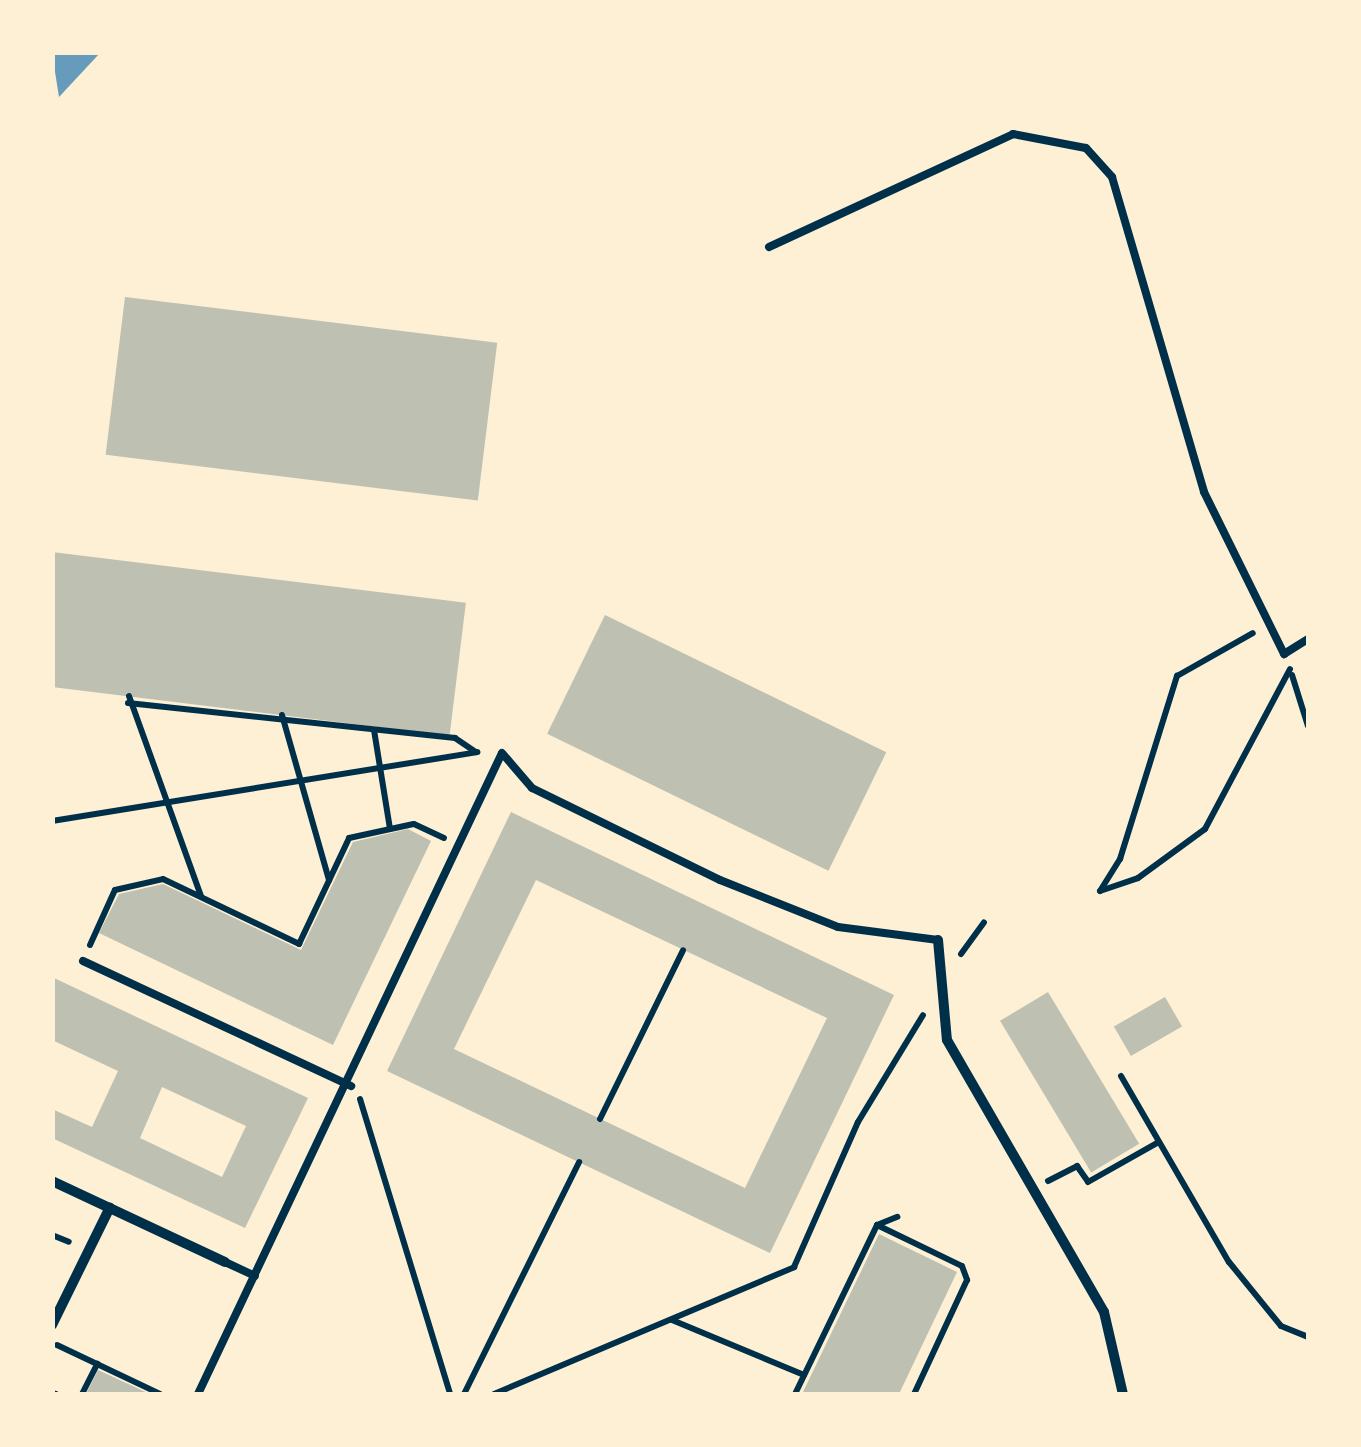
<!DOCTYPE html>
<style>
body{margin:0}
#map{position:relative;width:1361px;height:1447px;overflow:hidden;background:#fdf0d5;font-family:Rubik,sans-serif}
div>[style]{position:absolute}
.water>*{inset:0;background:#669bbc}
.building>*{inset:0;background:#bec0b2;transform-origin:0 0}
.path>*{height:6px;margin:-3px;padding:0 3px;transform-origin:3px;border-radius:3px;background:#003049}
.service>*{height:8px;margin:-4px;padding:0 4px;transform-origin:4px;border-radius:4px;background:#003049}
.minor>*{height:10px;margin:-5px;padding:0 5px;transform-origin:5px;border-radius:5px;background:#003049}
span{translate:-50% -50%;white-space:nowrap;text-align:center;line-height:1.15;-webkit-text-stroke:10px #fdf0d5;paint-order:stroke}
.frame{position:absolute;inset:0;border:55px solid #fdf0d5;pointer-events:none}
</style>
<div id="map">
<div class="water">
<div style="clip-path:polygon(52px 53px,53px 52px,100px 53px,59px 97px)"></div>
</div>
<div class="building">
<div style="left:125px;top:297px;width:375px;height:159px;rotate:7deg"></div>
<div style="left:52px;top:552px;width:417px;height:134px;rotate:7deg"></div>
<div style="left:605px;top:615px;width:313px;height:132px;rotate:26deg"></div>
<div style="clip-path:polygon(evenodd,511px 812px,894px 995px,770px 1253px,387px 1071px,511px 812px,536px 880px,827px 1018px,745px 1188px,454px 1049px,536px 880px)"></div>
<div style="clip-path:polygon(408px 829px,431px 841px,333px 1045px,99px 933px,119px 894px,163px 884px,301px 950px,353px 842px)"></div>
<div style="clip-path:polygon(evenodd,52px 977px,308px 1098px,245px 1228px,52px 1138px,52px 1109px,92px 1127px,118px 1071px,52px 1040px,52px 977px,162px 1087px,246px 1126px,222px 1177px,140px 1138px,162px 1087px)"></div>
<div style="left:1048px;top:992px;width:177px;height:56px;rotate:59deg"></div>
<div style="left:1165px;top:997px;width:34px;height:59px;rotate:60deg"></div>
<div style="clip-path:polygon(879px 1234px,957px 1272px,899px 1394px,802px 1394px)"></div>
<div style="clip-path:polygon(98px 1370px,150px 1394px,86px 1394px)"></div>
</div>
<div class="path">
<div style="left:1292px;top:675px;width:53px;rotate:72.6deg"></div>
<div style="left:129px;top:696px;width:213px;rotate:70.2deg"></div>
<div style="left:128px;top:703px;width:329px;rotate:6.1deg"></div>
<div style="left:455px;top:738px;width:25px;rotate:34deg"></div>
<div style="left:282px;top:715px;width:172px;rotate:74.1deg"></div>
<div style="left:374px;top:730px;width:100px;rotate:80.8deg"></div>
<div style="left:52px;top:821px;width:431px;rotate:-9.2deg"></div>
<div style="left:1100px;top:891px;width:38px;rotate:-58deg"></div>
<div style="left:1120px;top:859px;width:192px;rotate:-72.7deg"></div>
<div style="left:1177px;top:676px;width:87px;rotate:-29.5deg"></div>
<div style="left:1100px;top:891px;width:40px;rotate:-18.9deg"></div>
<div style="left:1138px;top:878px;width:83px;rotate:-36.2deg"></div>
<div style="left:1205px;top:829px;width:181px;rotate:-62deg"></div>
<div style="left:90px;top:945px;width:60px;rotate:-65.6deg"></div>
<div style="left:115px;top:890px;width:49px;rotate:-12.9deg"></div>
<div style="left:163px;top:879px;width:151px;rotate:25.5deg"></div>
<div style="left:299px;top:944px;width:117px;rotate:-64.7deg"></div>
<div style="left:349px;top:838px;width:66px;rotate:-12.2deg"></div>
<div style="left:414px;top:824px;width:33px;rotate:25deg"></div>
<div style="left:961px;top:954px;width:39px;rotate:-54deg"></div>
<div style="left:1121px;top:1076px;width:215px;rotate:59.9deg"></div>
<div style="left:1229px;top:1262px;width:82px;rotate:50.9deg"></div>
<div style="left:1281px;top:1326px;width:29px;rotate:22deg"></div>
<div style="left:360px;top:1099px;width:308px;rotate:73deg"></div>
<div style="left:600px;top:1119px;width:188px;rotate:-63.8deg"></div>
<div style="left:1048px;top:1181px;width:33px;rotate:-27deg"></div>
<div style="left:1077px;top:1166px;width:19px;rotate:55deg"></div>
<div style="left:1088px;top:1182px;width:81px;rotate:-29.4deg"></div>
<div style="left:877px;top:1225px;width:94px;rotate:25.8deg"></div>
<div style="left:962px;top:1266px;width:15px;rotate:70deg"></div>
<div style="left:967px;top:1280px;width:126px;rotate:114.9deg"></div>
<div style="left:52px;top:1235px;width:18px;rotate:22deg"></div>
<div style="left:672px;top:1320px;width:143px;rotate:22.6deg"></div>
<div style="left:57px;top:1345px;width:114px;rotate:25.4deg"></div>
<div style="left:52px;top:1393px;width:4px;rotate:14deg"></div>
<div style="left:82px;top:1394px;width:34px;rotate:-63deg"></div>
<div style="left:464px;top:1394px;width:259px;rotate:-63.6deg"></div>
<div style="left:494px;top:1394px;width:326px;rotate:-22.9deg"></div>
<div style="left:794px;top:1267px;width:158px;rotate:-66.2deg"></div>
<div style="left:858px;top:1122px;width:125px;rotate:-58.7deg"></div>
<div style="left:795px;top:1394px;width:188px;rotate:-64.1deg"></div>
<div style="left:877px;top:1225px;width:22px;rotate:-22deg"></div>
</div>
<div class="service">
<div style="left:769px;top:247px;width:269px;rotate:-24.8deg"></div>
<div style="left:1013px;top:134px;width:74px;rotate:10.9deg"></div>
<div style="left:1086px;top:148px;width:39px;rotate:48deg"></div>
<div style="left:1112px;top:177px;width:328px;rotate:73.7deg"></div>
<div style="left:1204px;top:492px;width:181px;rotate:63.7deg"></div>
<div style="left:1284px;top:654px;width:28px;rotate:-32deg"></div>
<div style="left:83px;top:961px;width:296px;rotate:25deg"></div>
<div style="left:225px;top:1262px;width:33px;rotate:25deg"></div>
<div style="left:198px;top:1394px;width:709px;rotate:-64.63deg"></div>
<div style="left:502px;top:753px;width:46px;rotate:49.4deg"></div>
<div style="left:532px;top:788px;width:209px;rotate:26.1deg"></div>
<div style="left:720px;top:880px;width:127px;rotate:21.7deg"></div>
<div style="left:838px;top:927px;width:101px;rotate:7.4deg"></div>
</div>
<div class="minor">
<div style="left:938px;top:940px;width:100px;rotate:84.9deg"></div>
<div style="left:947px;top:1040px;width:314px;rotate:60deg"></div>
<div style="left:1104px;top:1312px;width:84px;rotate:77deg"></div>
<div style="left:52px;top:1181px;width:191px;rotate:25.1deg"></div>
<div style="left:52px;top:1325px;width:131px;rotate:-63.8deg"></div>
</div>
<div class="frame"></div>
</div>
